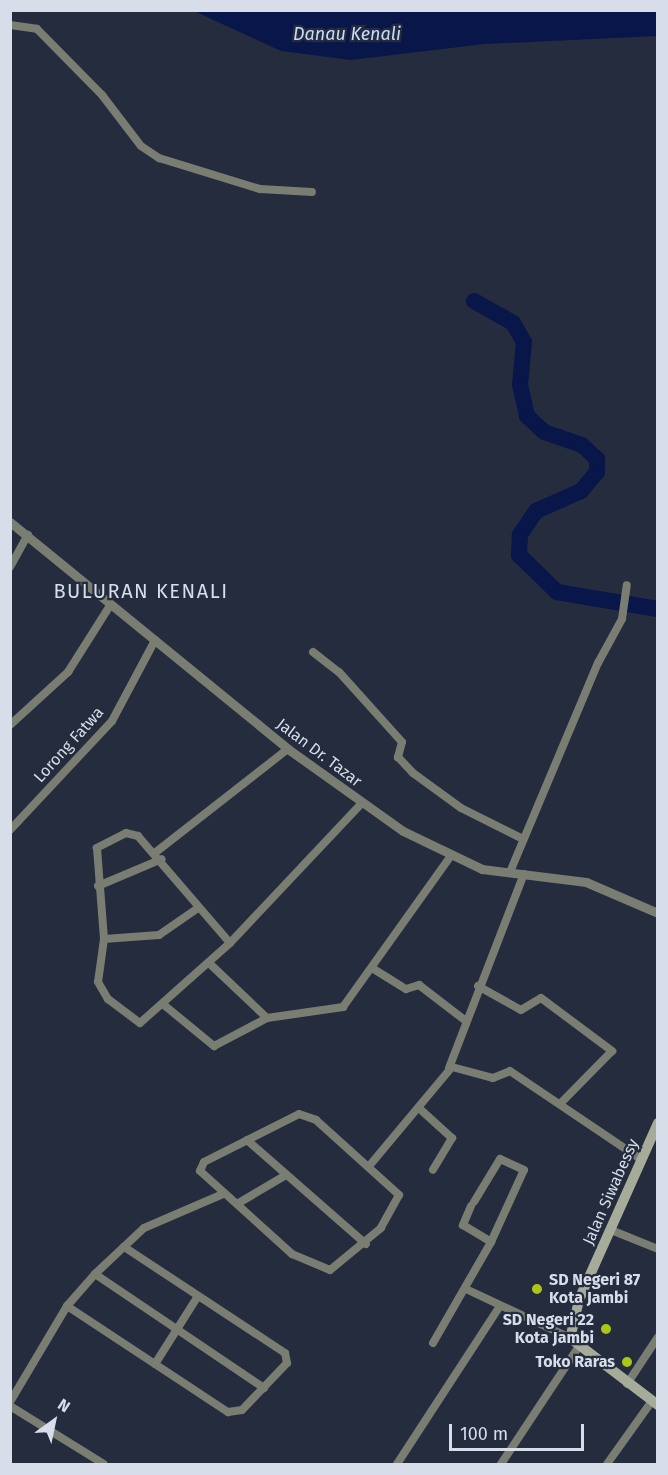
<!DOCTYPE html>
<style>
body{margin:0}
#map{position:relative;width:668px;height:1475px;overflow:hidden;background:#242c3e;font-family:"Fira Sans",sans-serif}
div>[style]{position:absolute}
.water>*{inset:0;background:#08164a}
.river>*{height:16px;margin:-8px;padding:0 8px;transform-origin:8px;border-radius:8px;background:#08164a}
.minor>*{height:8px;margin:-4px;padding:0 4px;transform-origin:4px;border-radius:4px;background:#7a7d72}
.tertiary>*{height:9px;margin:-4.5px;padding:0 4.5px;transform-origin:4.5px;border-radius:4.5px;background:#7a7d72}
.secondary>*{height:10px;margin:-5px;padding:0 5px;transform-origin:5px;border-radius:5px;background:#a6ab9a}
.dots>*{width:16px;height:16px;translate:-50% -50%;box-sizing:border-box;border:3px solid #242c3e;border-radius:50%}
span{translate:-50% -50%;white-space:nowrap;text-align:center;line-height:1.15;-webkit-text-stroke:4.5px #242c3e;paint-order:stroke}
.street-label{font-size:16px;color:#d7dde9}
.poi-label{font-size:16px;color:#d7dde9;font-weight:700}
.left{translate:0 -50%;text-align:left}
.right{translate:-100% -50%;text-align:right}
.water-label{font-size:18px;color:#cbdbfe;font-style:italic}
.quarter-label{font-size:20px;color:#d7dde9;letter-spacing:1.5px}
.frame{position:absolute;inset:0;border:12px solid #d7dde9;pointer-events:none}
.north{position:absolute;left:24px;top:1391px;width:60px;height:60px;-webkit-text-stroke:4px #242c3e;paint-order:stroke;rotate:33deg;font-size:16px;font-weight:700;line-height:24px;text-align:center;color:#d7dde9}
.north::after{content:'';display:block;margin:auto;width:21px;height:27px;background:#d7dde9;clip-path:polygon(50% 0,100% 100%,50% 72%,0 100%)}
.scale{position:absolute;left:449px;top:1424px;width:135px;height:27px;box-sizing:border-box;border:3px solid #d7dde9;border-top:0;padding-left:8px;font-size:18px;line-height:21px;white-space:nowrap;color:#d7dde9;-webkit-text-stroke:4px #242c3e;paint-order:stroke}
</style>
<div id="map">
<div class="water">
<div style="clip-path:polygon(194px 11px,657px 11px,657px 36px,484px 44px,351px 60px,281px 51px)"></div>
</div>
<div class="river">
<div style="left:474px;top:301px;width:45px;rotate:29.4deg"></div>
<div style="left:513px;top:323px;width:22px;rotate:60deg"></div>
<div style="left:524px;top:342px;width:43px;rotate:95.3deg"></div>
<div style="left:520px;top:385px;width:32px;rotate:77deg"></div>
<div style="left:527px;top:416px;width:23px;rotate:43deg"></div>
<div style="left:544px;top:432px;width:40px;rotate:18.9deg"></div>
<div style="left:582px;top:445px;width:21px;rotate:43deg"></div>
<div style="left:597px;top:459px;width:13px;rotate:90deg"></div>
<div style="left:597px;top:472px;width:25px;rotate:130deg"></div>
<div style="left:581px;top:491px;width:49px;rotate:156deg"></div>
<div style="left:536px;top:511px;width:29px;rotate:124deg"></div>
<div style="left:520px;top:535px;width:20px;rotate:93deg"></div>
<div style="left:519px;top:555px;width:53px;rotate:44.2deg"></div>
<div style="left:557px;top:592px;width:102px;rotate:9.6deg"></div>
</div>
<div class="minor">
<div style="left:10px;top:25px;width:27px;rotate:8deg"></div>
<div style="left:37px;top:29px;width:93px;rotate:45.4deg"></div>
<div style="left:102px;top:95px;width:64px;rotate:52.6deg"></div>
<div style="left:141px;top:146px;width:22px;rotate:34deg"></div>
<div style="left:159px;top:158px;width:106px;rotate:17.1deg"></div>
<div style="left:260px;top:189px;width:52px;rotate:3.3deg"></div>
<div style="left:10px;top:567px;width:37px;rotate:-61deg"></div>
<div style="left:313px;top:652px;width:33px;rotate:38deg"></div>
<div style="left:339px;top:672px;width:94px;rotate:48deg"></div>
<div style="left:402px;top:742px;width:16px;rotate:105deg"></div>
<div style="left:398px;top:757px;width:22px;rotate:47deg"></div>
<div style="left:413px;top:773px;width:59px;rotate:36.1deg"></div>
<div style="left:461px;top:808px;width:69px;rotate:26.6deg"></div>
<div style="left:10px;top:725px;width:79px;rotate:-42.4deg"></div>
<div style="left:68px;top:672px;width:80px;rotate:-57.7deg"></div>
<div style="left:10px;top:830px;width:149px;rotate:-46.9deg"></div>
<div style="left:112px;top:721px;width:92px;rotate:-62deg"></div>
<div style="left:156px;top:852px;width:167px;rotate:-38deg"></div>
<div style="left:510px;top:872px;width:227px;rotate:-67.2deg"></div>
<div style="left:598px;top:663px;width:50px;rotate:-61.4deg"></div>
<div style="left:622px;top:619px;width:34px;rotate:-82deg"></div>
<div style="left:98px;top:886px;width:69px;rotate:-22.9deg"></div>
<div style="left:104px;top:939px;width:55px;rotate:-4.2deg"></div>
<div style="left:159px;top:935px;width:47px;rotate:-34.7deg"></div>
<div style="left:230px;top:943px;width:141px;rotate:-130.7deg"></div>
<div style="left:138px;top:836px;width:12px;rotate:-166deg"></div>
<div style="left:126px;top:833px;width:33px;rotate:153deg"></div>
<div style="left:97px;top:848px;width:91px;rotate:85.6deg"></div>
<div style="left:104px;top:939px;width:43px;rotate:97.9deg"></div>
<div style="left:98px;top:982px;width:20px;rotate:60deg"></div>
<div style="left:108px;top:999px;width:40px;rotate:37deg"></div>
<div style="left:140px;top:1023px;width:120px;rotate:-41.6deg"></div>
<div style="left:230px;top:943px;width:191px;rotate:-46.7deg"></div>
<div style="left:209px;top:963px;width:80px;rotate:43.5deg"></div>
<div style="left:372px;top:968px;width:40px;rotate:32deg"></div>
<div style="left:406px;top:989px;width:14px;rotate:-17deg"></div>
<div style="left:419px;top:985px;width:59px;rotate:37.5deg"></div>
<div style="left:478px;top:986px;width:49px;rotate:29.2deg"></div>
<div style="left:521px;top:1010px;width:23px;rotate:-31deg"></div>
<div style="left:541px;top:998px;width:89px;rotate:36.7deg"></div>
<div style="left:612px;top:1051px;width:74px;rotate:134.5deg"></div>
<div style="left:164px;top:1005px;width:65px;rotate:39.4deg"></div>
<div style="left:214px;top:1046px;width:60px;rotate:-27.8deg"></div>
<div style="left:267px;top:1018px;width:77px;rotate:-8.2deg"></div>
<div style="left:343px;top:1007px;width:184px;rotate:-54.5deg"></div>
<div style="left:449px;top:1068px;width:208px;rotate:-68.9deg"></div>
<div style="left:421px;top:1110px;width:42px;rotate:42.1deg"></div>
<div style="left:452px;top:1138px;width:37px;rotate:121deg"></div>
<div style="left:299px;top:1114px;width:18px;rotate:19deg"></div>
<div style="left:316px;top:1120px;width:112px;rotate:42.1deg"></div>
<div style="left:399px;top:1195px;width:38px;rotate:119deg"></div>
<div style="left:381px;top:1228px;width:66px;rotate:140.5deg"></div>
<div style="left:330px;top:1270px;width:41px;rotate:-157.2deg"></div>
<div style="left:292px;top:1254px;width:124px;rotate:-137.9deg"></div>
<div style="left:200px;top:1171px;width:10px;rotate:-66deg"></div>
<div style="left:204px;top:1162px;width:106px;rotate:-26.8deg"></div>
<div style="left:247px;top:1140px;width:158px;rotate:41.2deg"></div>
<div style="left:370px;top:1165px;width:128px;rotate:-50.1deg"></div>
<div style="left:452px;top:1067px;width:42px;rotate:15deg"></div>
<div style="left:493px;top:1078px;width:18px;rotate:-22deg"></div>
<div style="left:510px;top:1071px;width:159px;rotate:34deg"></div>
<div style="left:237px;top:1204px;width:57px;rotate:-30.6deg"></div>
<div style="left:471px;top:1206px;width:21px;rotate:113deg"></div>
<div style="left:463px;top:1225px;width:33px;rotate:31deg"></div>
<div style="left:491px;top:1242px;width:79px;rotate:-65.4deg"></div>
<div style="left:524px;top:1170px;width:26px;rotate:-155deg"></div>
<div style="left:500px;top:1159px;width:50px;rotate:121.2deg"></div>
<div style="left:611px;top:1230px;width:51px;rotate:22deg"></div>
<div style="left:95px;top:1274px;width:204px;rotate:34deg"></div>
<div style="left:466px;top:1289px;width:115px;rotate:25.2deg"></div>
<div style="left:67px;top:1306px;width:193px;rotate:33.4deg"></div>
<div style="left:228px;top:1412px;width:14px;rotate:-8deg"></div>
<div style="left:242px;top:1410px;width:65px;rotate:-46.2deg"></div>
<div style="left:287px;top:1363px;width:10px;rotate:-101deg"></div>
<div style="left:285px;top:1353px;width:193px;rotate:-146.6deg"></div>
<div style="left:433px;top:1343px;width:116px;rotate:-60.1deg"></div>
<div style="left:155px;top:1364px;width:80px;rotate:-57.7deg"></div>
<div style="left:627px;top:1384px;width:56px;rotate:-56.6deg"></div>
<div style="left:10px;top:1402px;width:112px;rotate:-59.3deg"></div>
<div style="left:67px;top:1306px;width:43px;rotate:-48.8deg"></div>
<div style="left:95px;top:1274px;width:67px;rotate:-43.2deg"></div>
<div style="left:144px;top:1228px;width:86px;rotate:-23.3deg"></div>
<div style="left:10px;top:1406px;width:110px;rotate:31.7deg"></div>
<div style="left:397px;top:1464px;width:189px;rotate:-56.9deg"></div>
<div style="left:501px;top:1464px;width:138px;rotate:-56.5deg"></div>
<div style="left:607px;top:1464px;width:77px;rotate:-54.5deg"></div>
</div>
<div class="tertiary">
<div style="left:10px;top:522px;width:359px;rotate:39.2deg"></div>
<div style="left:288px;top:749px;width:141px;rotate:35.5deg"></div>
<div style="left:403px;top:831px;width:88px;rotate:25.7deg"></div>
<div style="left:482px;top:869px;width:105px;rotate:7.1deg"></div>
<div style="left:586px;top:882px;width:78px;rotate:23.3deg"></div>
</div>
<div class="secondary">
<div style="left:658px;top:1123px;width:194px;rotate:114.1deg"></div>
<div style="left:579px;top:1300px;width:39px;rotate:103deg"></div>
<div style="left:570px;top:1338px;width:111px;rotate:37.3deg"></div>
</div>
<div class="dots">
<div style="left:537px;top:1289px;background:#abc616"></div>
<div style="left:606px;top:1329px;background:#abc616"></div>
<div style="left:627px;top:1362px;background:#abc616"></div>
</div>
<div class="street-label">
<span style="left:69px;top:745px;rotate:-48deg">Lorong Fatwa</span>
<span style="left:319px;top:753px;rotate:37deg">Jalan Dr. Tazar</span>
<span style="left:611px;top:1192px;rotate:-66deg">Jalan Siwabessy</span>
</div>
<div class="poi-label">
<span class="left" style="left:549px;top:1289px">SD Negeri 87<br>Kota Jambi</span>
<span class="right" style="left:594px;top:1329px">SD Negeri 22<br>Kota Jambi</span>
<span class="right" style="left:615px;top:1362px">Toko Raras</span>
</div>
<div class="water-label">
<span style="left:347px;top:34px">Danau Kenali</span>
</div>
<div class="quarter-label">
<span style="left:141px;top:591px">BULURAN KENALI</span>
</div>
<div class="frame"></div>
<div class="north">N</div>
<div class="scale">100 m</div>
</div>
